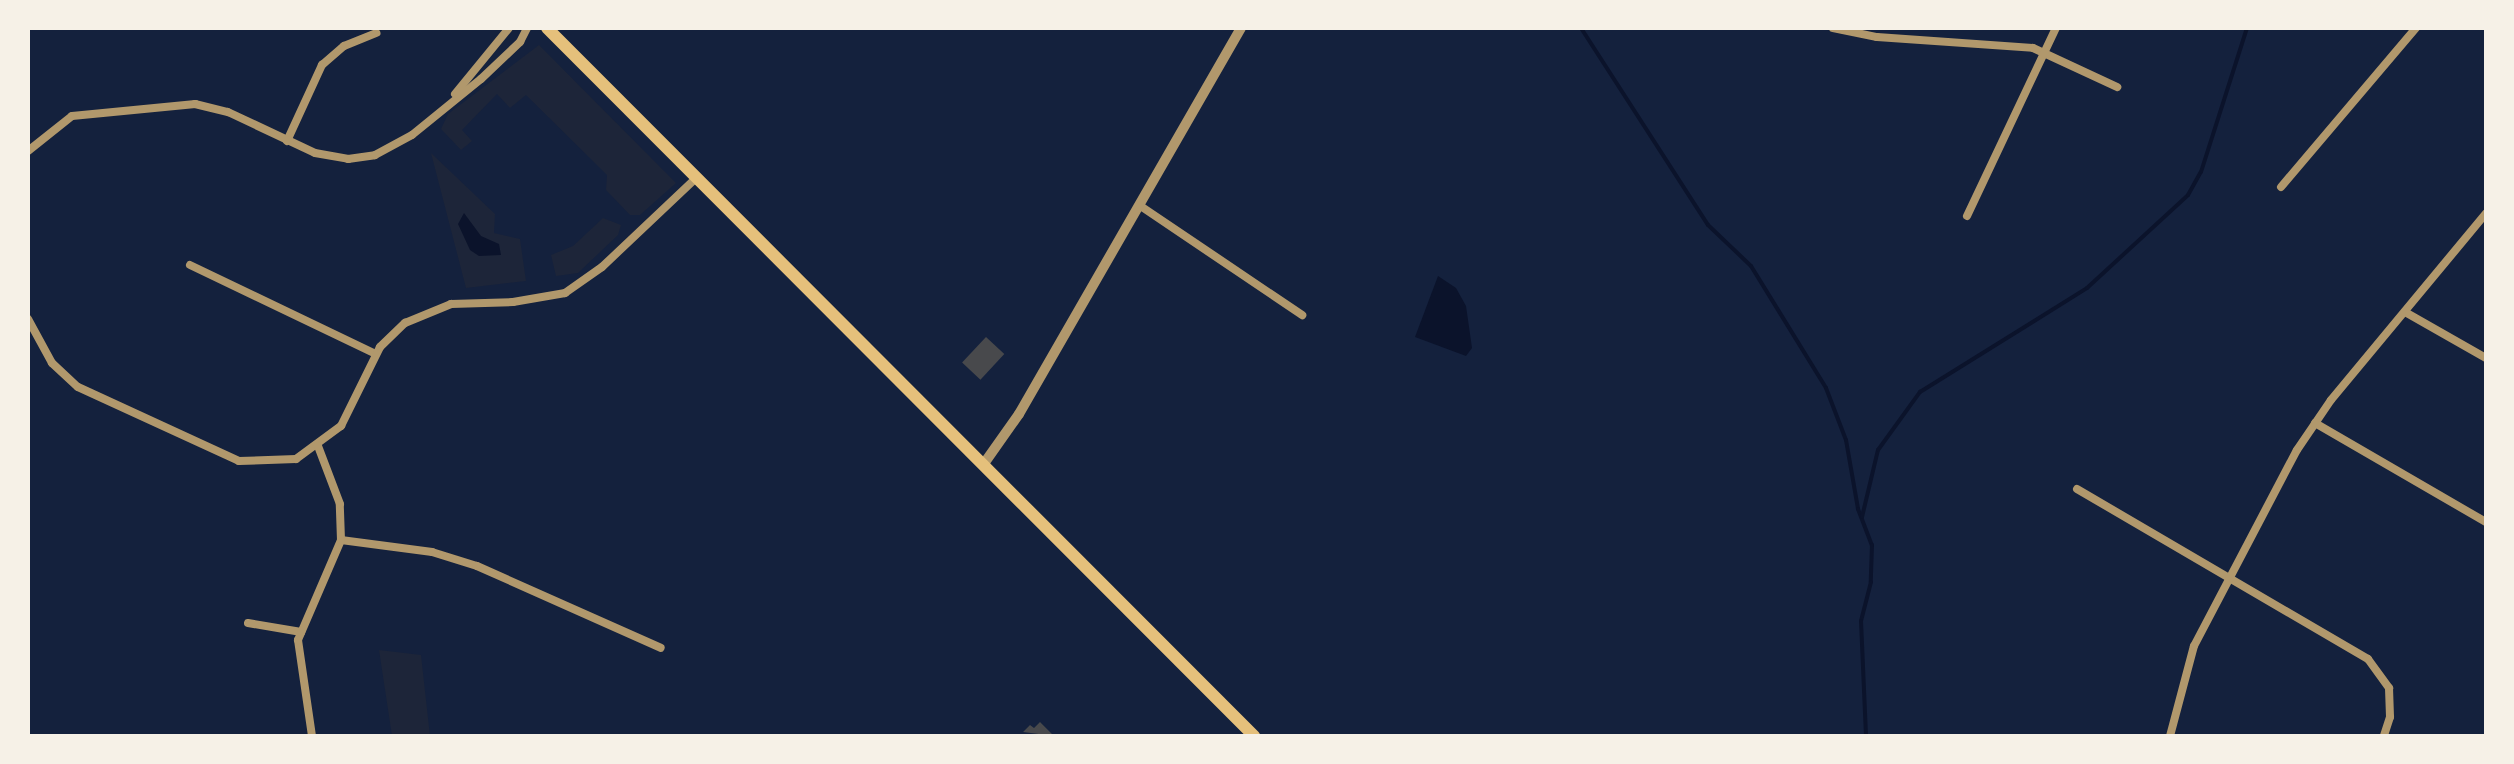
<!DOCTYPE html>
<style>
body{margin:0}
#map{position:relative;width:2514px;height:764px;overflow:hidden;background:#14213d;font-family:Arial,sans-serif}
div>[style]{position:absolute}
.green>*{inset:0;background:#1d2539}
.water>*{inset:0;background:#0b132b}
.stream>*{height:4px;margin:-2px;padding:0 2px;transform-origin:2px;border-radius:2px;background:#0b132b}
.building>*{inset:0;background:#48494c;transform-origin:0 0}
.minor>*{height:8px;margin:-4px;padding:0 4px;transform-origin:4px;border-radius:4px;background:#b1986c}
.tertiary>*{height:10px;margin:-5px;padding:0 5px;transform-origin:5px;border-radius:5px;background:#b1986c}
.trunk>*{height:12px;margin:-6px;padding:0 6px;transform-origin:6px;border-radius:6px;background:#e5c07b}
span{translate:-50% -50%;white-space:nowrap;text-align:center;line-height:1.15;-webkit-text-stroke:8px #f6f1e7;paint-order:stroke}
.frame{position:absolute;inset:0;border:30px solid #f6f1e7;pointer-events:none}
</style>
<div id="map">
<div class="green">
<div style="clip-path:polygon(539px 45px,676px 183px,640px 215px,630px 215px,606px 190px,607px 175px,526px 95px,510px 108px,497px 94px,462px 130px,472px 141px,461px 150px,441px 129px,448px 114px)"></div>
<div style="clip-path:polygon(431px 153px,495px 214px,494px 233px,520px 239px,526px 281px,466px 288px)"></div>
<div style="clip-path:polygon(603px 218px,621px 225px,618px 235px,578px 273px,556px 276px,551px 255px,573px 246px)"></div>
<div style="clip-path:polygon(379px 650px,421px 655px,430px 736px,392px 736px)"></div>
</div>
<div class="water">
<div style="clip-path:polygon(464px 213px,481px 236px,499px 244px,501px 255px,479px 256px,470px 250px,458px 224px)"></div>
<div style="clip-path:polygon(1438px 276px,1456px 288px,1466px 306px,1472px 348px,1466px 356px,1415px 337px)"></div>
</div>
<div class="stream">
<div style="left:1581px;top:28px;width:234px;rotate:57.2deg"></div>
<div style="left:1708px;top:225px;width:59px;rotate:43.6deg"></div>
<div style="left:1751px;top:266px;width:143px;rotate:58.4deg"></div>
<div style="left:1826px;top:388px;width:56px;rotate:69deg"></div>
<div style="left:1846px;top:440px;width:70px;rotate:80.1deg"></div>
<div style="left:1858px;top:509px;width:39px;rotate:69deg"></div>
<div style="left:1872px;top:545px;width:37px;rotate:92deg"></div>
<div style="left:1871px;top:582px;width:40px;rotate:104.4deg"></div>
<div style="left:1861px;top:621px;width:115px;rotate:87.5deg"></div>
<div style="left:1862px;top:517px;width:69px;rotate:-76.6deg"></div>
<div style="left:1878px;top:450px;width:72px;rotate:-54.1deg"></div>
<div style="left:1920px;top:392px;width:197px;rotate:-31.9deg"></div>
<div style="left:2087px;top:288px;width:137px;rotate:-42.6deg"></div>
<div style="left:2188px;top:195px;width:26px;rotate:-61deg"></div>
<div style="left:2201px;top:172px;width:151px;rotate:-72.3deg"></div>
</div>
<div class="building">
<div style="left:986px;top:337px;width:25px;height:35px;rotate:43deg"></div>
<div style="clip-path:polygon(1040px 722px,1054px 736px,1023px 732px,1030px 725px,1034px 728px)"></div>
</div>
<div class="minor">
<div style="left:1833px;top:28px;width:45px;rotate:11.6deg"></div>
<div style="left:1877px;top:37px;width:156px;rotate:4deg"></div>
<div style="left:2033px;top:48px;width:93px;rotate:24.9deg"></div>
<div style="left:455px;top:94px;width:85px;rotate:-50.7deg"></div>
<div style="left:287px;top:141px;width:84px;rotate:-65.3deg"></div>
<div style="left:322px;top:65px;width:29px;rotate:-41deg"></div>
<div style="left:344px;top:46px;width:35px;rotate:-22deg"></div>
<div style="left:28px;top:151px;width:56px;rotate:-38.5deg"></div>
<div style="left:72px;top:116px;width:124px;rotate:-5.6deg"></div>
<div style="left:195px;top:104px;width:34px;rotate:14deg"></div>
<div style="left:228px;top:112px;width:96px;rotate:25.2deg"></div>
<div style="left:315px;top:153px;width:34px;rotate:10deg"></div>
<div style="left:348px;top:159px;width:27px;rotate:-8deg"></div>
<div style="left:375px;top:155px;width:42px;rotate:-28.4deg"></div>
<div style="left:412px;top:135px;width:89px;rotate:-39.1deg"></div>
<div style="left:481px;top:79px;width:54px;rotate:-43.5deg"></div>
<div style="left:520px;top:42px;width:16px;rotate:-63deg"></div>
<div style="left:2281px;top:187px;width:209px;rotate:-49.7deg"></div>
<div style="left:1139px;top:205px;width:197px;rotate:34deg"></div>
<div style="left:1967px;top:216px;width:208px;rotate:-64.7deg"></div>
<div style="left:190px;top:265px;width:206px;rotate:25.6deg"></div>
<div style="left:2405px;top:312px;width:93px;rotate:29.6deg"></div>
<div style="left:28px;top:319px;width:50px;rotate:61.4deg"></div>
<div style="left:52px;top:363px;width:35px;rotate:43deg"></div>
<div style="left:78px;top:387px;width:177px;rotate:24.7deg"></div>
<div style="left:239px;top:461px;width:57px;rotate:-2deg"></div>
<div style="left:296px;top:459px;width:56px;rotate:-36.3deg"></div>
<div style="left:341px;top:426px;width:88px;rotate:-63.7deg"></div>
<div style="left:380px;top:347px;width:35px;rotate:-44deg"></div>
<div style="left:405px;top:323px;width:50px;rotate:-22.4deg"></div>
<div style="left:451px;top:304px;width:62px;rotate:-1.8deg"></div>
<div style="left:513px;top:302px;width:53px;rotate:-9.8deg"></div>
<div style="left:565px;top:293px;width:45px;rotate:-35.1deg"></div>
<div style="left:602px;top:267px;width:129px;rotate:-43.4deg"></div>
<div style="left:2315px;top:423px;width:198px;rotate:30.1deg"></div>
<div style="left:2077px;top:489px;width:337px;rotate:30.3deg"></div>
<div style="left:2368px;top:659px;width:36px;rotate:54deg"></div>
<div style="left:2389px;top:688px;width:29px;rotate:88deg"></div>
<div style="left:2390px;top:717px;width:20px;rotate:108deg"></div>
<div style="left:341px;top:540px;width:92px;rotate:7.5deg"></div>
<div style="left:432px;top:552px;width:47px;rotate:17.3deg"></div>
<div style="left:477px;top:566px;width:201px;rotate:24deg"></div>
<div style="left:248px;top:623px;width:54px;rotate:9.6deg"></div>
<div style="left:312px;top:736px;width:97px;rotate:-98.3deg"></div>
<div style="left:298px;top:640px;width:109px;rotate:-66.7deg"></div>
<div style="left:341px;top:540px;width:36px;rotate:-92deg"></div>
<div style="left:340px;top:504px;width:62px;rotate:-110.8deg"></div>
<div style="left:2170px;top:736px;width:93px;rotate:-75.1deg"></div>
<div style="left:2194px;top:646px;width:221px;rotate:-62.3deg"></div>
<div style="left:2297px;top:450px;width:60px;rotate:-55.8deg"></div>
<div style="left:2331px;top:400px;width:243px;rotate:-50.3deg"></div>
</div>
<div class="tertiary">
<div style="left:983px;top:465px;width:62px;rotate:-54.8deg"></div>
<div style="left:1019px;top:414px;width:445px;rotate:-60.1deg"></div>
</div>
<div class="trunk">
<div style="left:547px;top:28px;width:1001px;rotate:45.04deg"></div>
</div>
<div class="frame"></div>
</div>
